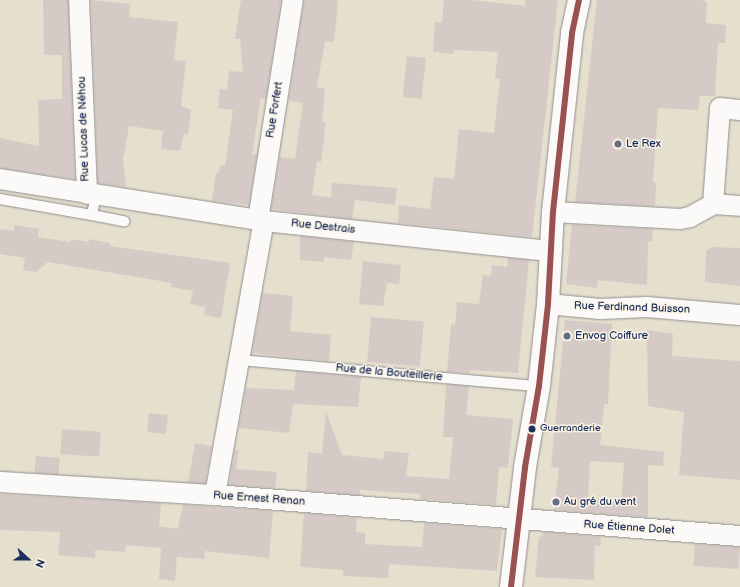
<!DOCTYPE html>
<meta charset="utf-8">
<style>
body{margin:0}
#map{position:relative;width:740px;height:587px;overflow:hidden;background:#e5dfce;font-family:"Balsamiq Sans",sans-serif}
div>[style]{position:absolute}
.building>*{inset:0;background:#d6cac6;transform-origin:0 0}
.roads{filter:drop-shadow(0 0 1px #909090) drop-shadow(0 0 1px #909090)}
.lane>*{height:10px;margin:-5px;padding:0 5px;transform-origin:5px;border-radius:5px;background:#fbfaf8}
.street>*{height:20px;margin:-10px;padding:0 10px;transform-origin:10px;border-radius:10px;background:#fbfaf8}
.secondary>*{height:22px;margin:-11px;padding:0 11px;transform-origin:11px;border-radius:11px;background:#fbfaf8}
.bus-1>*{height:6px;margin:-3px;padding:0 3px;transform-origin:3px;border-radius:3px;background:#985350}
.dots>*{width:11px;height:11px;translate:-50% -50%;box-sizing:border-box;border:2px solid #fcf5e5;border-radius:50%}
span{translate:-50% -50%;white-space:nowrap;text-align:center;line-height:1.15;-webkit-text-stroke:3px #fcf5e5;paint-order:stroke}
.bus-label{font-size:10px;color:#1b2f5e}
.left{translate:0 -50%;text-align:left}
.street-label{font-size:11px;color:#1b2f5e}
.poi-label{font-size:11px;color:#1b2f5e}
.north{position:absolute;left:8px;top:539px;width:40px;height:40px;-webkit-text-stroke:3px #fcf5e5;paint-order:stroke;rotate:111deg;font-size:11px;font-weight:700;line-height:16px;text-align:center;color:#1b2f5e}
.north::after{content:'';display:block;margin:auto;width:14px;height:18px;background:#1b2f5e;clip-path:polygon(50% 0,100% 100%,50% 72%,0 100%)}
</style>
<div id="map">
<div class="building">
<div style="clip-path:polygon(43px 0,68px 0,75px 179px,0 168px,0 138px,39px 146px,38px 100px,62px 99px,62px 55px,44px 55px)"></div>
<div style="clip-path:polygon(91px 0,130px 4px,129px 17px,178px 22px,174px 60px,186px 61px,181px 106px,191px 110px,188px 134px,184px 134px,180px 151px,161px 149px,163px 131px,129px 126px,123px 160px,126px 187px,98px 183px)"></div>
<div style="clip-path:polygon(241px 0,281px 0,266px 99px,261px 98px,252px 154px,257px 154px,249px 205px,212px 201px,216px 173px,219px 173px,220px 165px,225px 166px,233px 110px,218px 108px,220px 89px,227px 89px,229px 71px,243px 72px,240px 39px,235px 39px)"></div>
<div style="clip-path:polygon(304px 0,337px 0,338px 4px,334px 42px,325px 41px,317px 88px,325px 88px,322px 122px,326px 122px,321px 162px,317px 161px,312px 195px,355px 200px,352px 219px,271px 209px,280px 157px,295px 159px,303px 103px,289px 101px)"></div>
<div style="clip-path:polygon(444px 0,472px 0,525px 6px,525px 0,558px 0,532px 237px,398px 223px,399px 205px,430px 209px,434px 177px,454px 179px,459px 129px,494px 133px,500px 79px,495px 79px,498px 52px,454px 50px,454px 54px,433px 52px,435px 22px,442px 23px)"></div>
<div style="clip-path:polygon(597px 0,702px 0,707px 2px,706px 23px,726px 25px,725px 43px,718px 43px,715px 96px,700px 96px,698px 110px,658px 108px,653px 182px,656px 183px,655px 206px,575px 202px)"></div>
<div style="left:407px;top:56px;width:19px;height:41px;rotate:6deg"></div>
<div style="clip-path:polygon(332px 183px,397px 188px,395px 205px,331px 197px)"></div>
<div style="clip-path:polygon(14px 225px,39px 229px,38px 237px,70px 242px,71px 239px,89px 242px,89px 239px,110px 243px,110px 246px,230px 263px,221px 318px,204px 315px,205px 307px,190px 304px,193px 291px,171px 287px,172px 283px,48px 262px,36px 272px,23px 270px,25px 258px,0 254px,0 229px,14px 231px)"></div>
<div style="clip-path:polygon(572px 225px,653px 229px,652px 242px,648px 241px,647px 285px,598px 280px,597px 288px,566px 284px)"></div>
<div style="clip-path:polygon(300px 236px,354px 242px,351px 260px,324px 257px,324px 262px,300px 260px)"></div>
<div style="clip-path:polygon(712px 247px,740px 248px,740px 286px,705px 282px,706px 251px)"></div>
<div style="clip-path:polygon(508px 258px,529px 260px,518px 373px,470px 370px,470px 373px,447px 372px,451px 324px,455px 325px,457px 302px,479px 304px,483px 275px,491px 276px,492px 265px,507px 267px)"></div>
<div style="clip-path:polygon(363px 261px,401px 265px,399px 284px,387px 283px,383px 306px,359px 304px)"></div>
<div style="clip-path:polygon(263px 293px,293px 296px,290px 331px,331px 335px,329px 361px,252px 353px)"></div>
<div style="left:371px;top:317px;width:53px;height:45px;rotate:5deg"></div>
<div style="clip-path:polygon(evenodd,565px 320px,612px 324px,608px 404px,604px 404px,600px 445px,664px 452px,663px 466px,648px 465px,648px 517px,554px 510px,559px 468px,551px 467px,565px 320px,590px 461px,624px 463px,621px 502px,588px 498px,590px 461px)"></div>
<div style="clip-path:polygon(647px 330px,673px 334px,672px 356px,740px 361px,740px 480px,679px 475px,684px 412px,648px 406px)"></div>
<div style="clip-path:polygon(296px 371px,361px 377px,358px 407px,293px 404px,289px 433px,239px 428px,246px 388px,294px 390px)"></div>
<div style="clip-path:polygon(446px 384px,469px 386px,466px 415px,513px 419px,508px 468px,499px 467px,496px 505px,420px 499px,420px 494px,360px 490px,360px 495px,306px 491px,308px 452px,322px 454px,326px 411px,342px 455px,383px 459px,384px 451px,409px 453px,406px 476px,449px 479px,453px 437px,443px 437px)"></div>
<div style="left:149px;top:413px;width:19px;height:19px;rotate:6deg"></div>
<div style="left:62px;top:429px;width:39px;height:25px;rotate:4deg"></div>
<div style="left:195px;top:443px;width:17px;height:40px;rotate:10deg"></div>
<div style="clip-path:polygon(235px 450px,239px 450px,236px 469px,277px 472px,275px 488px,229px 485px)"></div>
<div style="left:36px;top:456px;width:24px;height:17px;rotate:5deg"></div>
<div style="clip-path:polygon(0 494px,161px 503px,159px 526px,178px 529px,183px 505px,273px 511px,269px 558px,205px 551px,204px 559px,177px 557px,175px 581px,159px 579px,161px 548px,126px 545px,125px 552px,95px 550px,95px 558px,58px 555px,60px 532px,0 530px)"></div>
<div style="clip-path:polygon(304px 513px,357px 518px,356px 532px,365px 533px,365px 544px,422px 547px,424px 523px,502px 529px,497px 571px,389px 564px,388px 578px,343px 576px,343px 570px,300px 567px)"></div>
<div style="clip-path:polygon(545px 532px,601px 537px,600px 546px,595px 546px,594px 580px,535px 577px,539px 538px)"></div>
<div style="left:695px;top:544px;width:45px;height:22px;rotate:4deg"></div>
</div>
<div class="roads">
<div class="lane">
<div style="left:0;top:199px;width:93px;rotate:9.9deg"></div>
<div style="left:92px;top:215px;width:20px;rotate:-79deg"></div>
<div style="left:92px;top:215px;width:33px;rotate:11deg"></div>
<div style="left:239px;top:360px;width:301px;rotate:5deg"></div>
</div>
<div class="street">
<div style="left:79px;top:0;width:194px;rotate:87.6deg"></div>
<div style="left:0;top:179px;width:267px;rotate:9deg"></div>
<div style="left:264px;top:221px;width:289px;rotate:6deg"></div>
<div style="left:713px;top:204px;width:96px;rotate:-85.8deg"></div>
<div style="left:720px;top:108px;width:20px;rotate:6deg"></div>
<div style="left:553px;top:212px;width:127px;rotate:3.2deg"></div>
<div style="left:680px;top:219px;width:10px;rotate:-11deg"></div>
<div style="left:690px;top:217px;width:26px;rotate:-29deg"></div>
<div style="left:713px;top:204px;width:27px;rotate:4deg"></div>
<div style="left:258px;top:220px;width:223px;rotate:-81deg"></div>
<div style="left:548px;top:304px;width:52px;rotate:5.5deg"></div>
<div style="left:600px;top:309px;width:47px;rotate:-2.4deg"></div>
<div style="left:647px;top:307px;width:93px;rotate:4.9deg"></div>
<div style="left:0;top:482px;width:215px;rotate:3.5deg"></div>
<div style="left:215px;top:495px;width:527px;rotate:4.47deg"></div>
<div style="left:215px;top:495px;width:278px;rotate:-79.9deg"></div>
</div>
<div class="secondary">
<div style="left:511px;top:587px;width:121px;rotate:-83.3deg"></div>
<div style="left:525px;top:467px;width:82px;rotate:-80.2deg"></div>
<div style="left:539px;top:386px;width:82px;rotate:-83.7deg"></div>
<div style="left:548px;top:304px;width:92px;rotate:-86.9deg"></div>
<div style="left:553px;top:212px;width:180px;rotate:-83.9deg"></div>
<div style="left:572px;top:33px;width:34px;rotate:-78deg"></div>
</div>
</div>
<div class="bus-1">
<div style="left:511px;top:587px;width:121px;rotate:-83.3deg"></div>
<div style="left:525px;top:467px;width:82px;rotate:-80.2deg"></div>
<div style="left:539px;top:386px;width:82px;rotate:-83.7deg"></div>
<div style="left:548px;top:304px;width:92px;rotate:-86.9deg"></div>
<div style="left:553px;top:212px;width:180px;rotate:-83.9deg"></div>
<div style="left:572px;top:33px;width:34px;rotate:-78deg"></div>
</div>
<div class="dots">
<div style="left:618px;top:144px;background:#626d85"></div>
<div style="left:567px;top:336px;background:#626d85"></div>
<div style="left:532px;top:429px;background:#1b2f5e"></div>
<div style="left:556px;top:502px;background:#626d85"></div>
</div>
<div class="bus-label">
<span class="left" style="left:540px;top:429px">Guerranderie</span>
</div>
<div class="street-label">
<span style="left:275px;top:110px;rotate:-81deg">Rue Forfert</span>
<span style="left:84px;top:129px;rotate:-92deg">Rue Lucas de Néhou</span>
<span style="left:323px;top:227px;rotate:6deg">Rue Destrais</span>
<span style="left:632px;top:308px;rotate:2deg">Rue Ferdinand Buisson</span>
<span style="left:389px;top:373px;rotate:5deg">Rue de la Bouteillerie</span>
<span style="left:259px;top:499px;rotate:4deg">Rue Ernest Renan</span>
<span style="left:629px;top:528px;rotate:4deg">Rue Étienne Dolet</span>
</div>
<div class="poi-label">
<span class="left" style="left:626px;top:144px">Le Rex</span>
<span class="left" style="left:575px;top:336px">Envog Coiffure</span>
<span class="left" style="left:564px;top:502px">Au gré du vent</span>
</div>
<div class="north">N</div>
</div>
